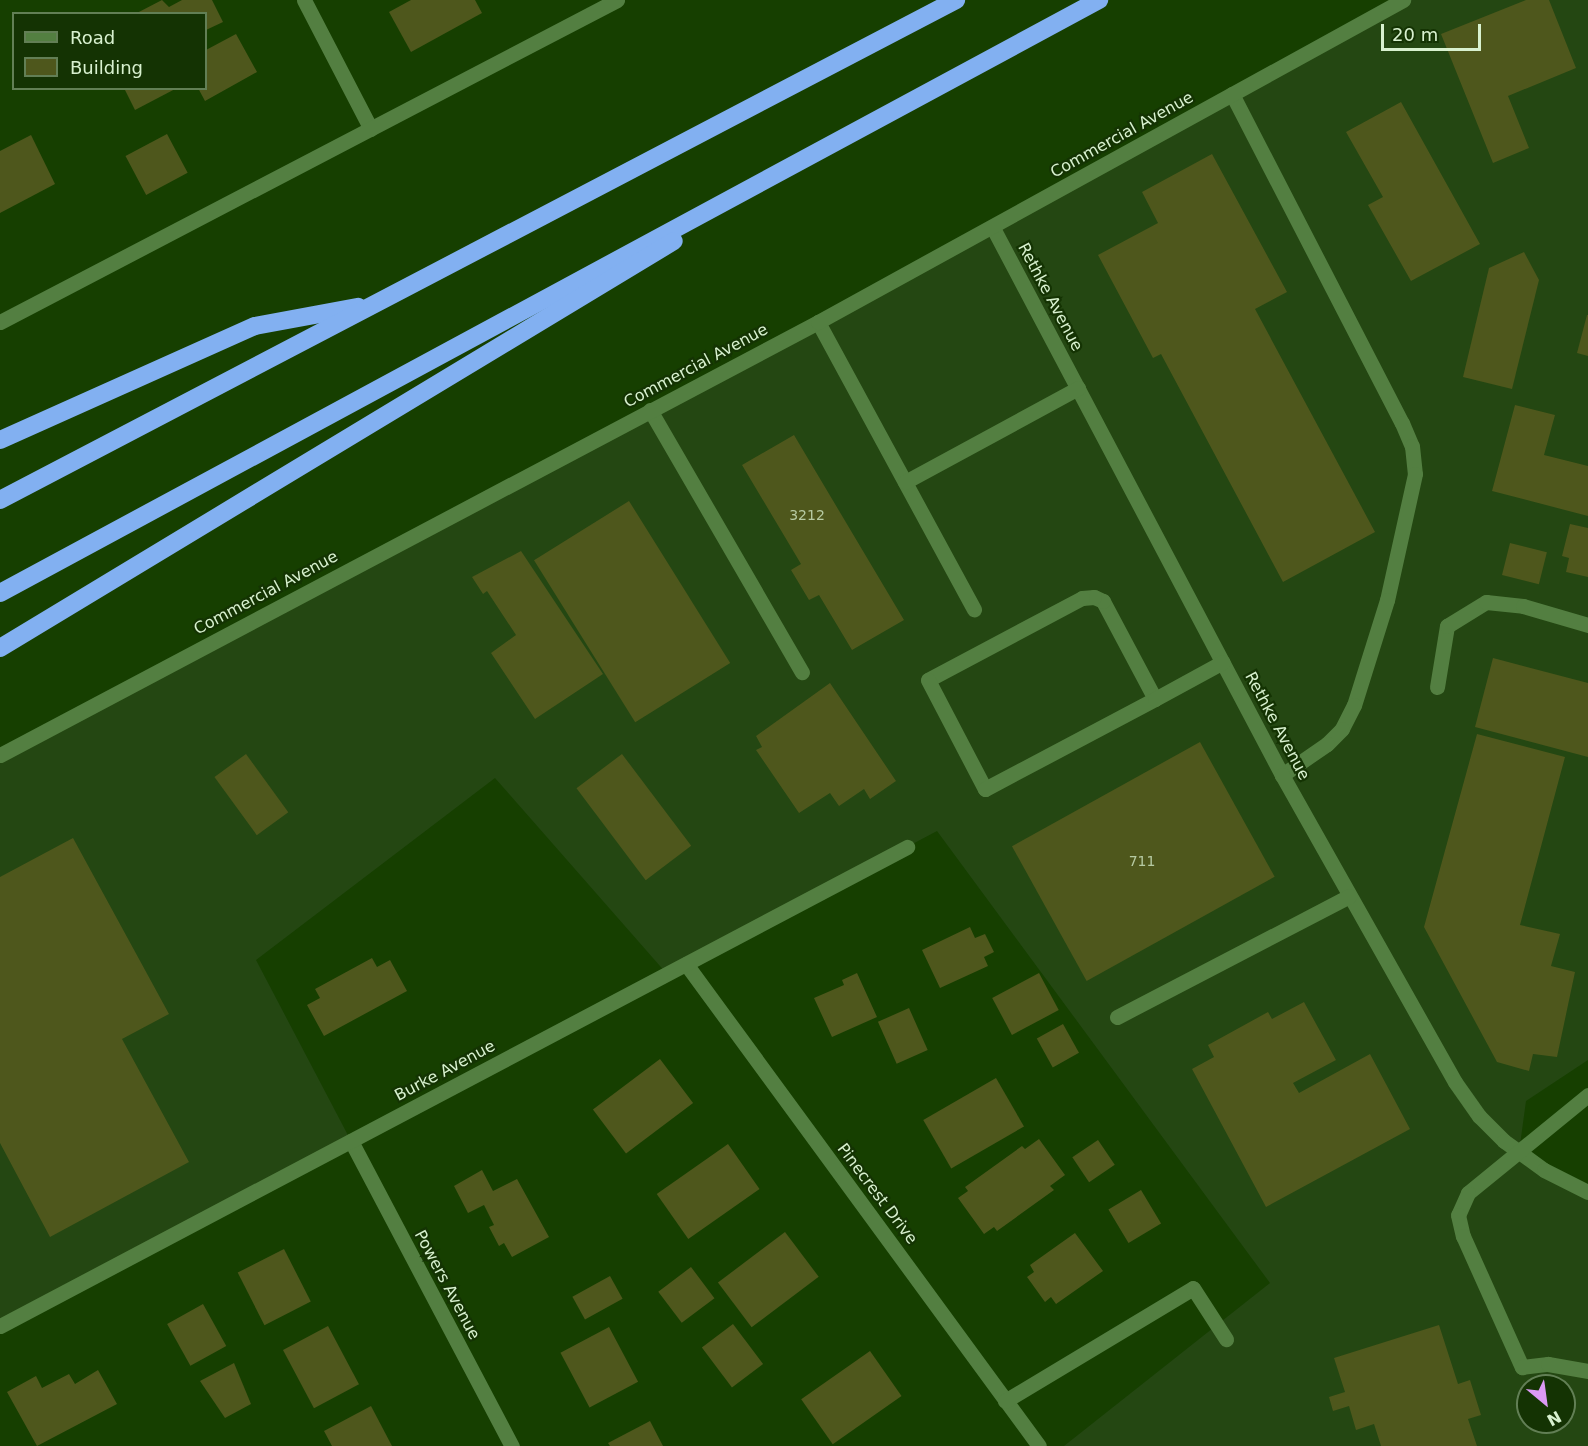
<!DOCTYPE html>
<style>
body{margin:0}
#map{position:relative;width:1588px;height:1446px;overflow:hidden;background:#163f00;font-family:"DejaVu Sans",sans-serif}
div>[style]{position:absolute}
.built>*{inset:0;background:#244712}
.building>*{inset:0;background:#4e571c;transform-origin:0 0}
.minor>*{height:15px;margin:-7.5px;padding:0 7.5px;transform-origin:7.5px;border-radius:7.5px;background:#537f41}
.highway>*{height:18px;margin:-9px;padding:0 9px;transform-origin:9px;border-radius:9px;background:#82b0f1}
span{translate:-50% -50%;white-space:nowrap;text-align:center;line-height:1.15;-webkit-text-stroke:4.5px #143303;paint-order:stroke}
.number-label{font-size:14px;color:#b6caa2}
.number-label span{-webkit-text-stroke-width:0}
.street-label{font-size:16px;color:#d8f1cf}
.legend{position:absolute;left:12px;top:12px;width:195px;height:78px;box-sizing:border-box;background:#143303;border:2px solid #627f55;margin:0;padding:8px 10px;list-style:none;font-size:18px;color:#d8f1cf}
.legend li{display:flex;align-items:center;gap:12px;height:30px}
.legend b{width:30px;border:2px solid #627f55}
.north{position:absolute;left:1516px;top:1374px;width:60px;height:60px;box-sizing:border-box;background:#143303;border:2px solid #627f55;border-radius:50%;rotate:151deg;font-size:16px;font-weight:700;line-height:24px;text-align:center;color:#d8f1cf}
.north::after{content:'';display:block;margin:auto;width:21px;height:27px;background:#dc99f4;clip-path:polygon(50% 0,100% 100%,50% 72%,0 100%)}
.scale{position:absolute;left:1381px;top:24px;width:100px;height:27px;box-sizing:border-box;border:3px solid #d8f1cf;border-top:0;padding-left:8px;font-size:18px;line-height:21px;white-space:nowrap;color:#d8f1cf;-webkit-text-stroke:4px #143303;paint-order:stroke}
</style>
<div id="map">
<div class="built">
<div style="clip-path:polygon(evenodd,1403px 0,1588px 0,1588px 1060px,1526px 1101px,1519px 1152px,1588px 1192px,1588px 1446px,1064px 1446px,1270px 1283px,937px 831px,667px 974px,495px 778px,256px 960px,351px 1141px,0 1326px,0 755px,1403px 0,1528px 1386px,1564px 1386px,1564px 1422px,1528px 1422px,1528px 1386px)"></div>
</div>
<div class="building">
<div style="clip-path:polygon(162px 0,169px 7px,182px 0,212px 0,223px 22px,206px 30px,206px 14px,135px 14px)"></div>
<div style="clip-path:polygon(411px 0,475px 0,482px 13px,411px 52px,389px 12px)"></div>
<div style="clip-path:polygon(1526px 0,1549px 0,1576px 68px,1508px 96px,1529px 148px,1493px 163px,1441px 34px)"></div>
<div style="clip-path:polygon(236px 34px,257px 72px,205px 101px,198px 88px,206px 88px,206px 50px)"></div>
<div style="clip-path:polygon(124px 88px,177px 88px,135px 110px)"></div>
<div style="clip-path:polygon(1401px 102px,1480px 244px,1411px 281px,1368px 205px,1383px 197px,1346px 132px)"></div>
<div style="left:167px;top:134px;width:44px;height:47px;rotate:62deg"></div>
<div style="clip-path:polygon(31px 135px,55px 184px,0 213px,0 151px)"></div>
<div style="clip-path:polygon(1212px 154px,1287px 292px,1255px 309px,1375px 532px,1283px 582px,1161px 354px,1153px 358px,1098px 255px,1158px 223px,1142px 192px)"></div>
<div style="clip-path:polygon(1524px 252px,1539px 280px,1512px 389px,1463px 377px,1489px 268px)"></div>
<div style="clip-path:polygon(1587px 315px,1588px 315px,1588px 356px,1577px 353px)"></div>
<div style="clip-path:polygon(1515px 405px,1555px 415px,1544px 455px,1588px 466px,1588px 516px,1492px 491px)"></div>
<div style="clip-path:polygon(794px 435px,904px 620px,852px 650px,819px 595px,809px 600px,791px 570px,801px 564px,742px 465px)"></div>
<div style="left:629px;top:501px;width:191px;height:112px;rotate:58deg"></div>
<div style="clip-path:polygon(1570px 524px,1588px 528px,1588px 577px,1566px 572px,1569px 558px,1562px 556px)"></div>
<div style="left:1510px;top:543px;width:38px;height:33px;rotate:14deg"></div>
<div style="clip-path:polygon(521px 551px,603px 674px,535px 719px,491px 653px,516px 635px,487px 591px,483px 594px,472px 577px)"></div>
<div style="clip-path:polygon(1493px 658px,1588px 683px,1588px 757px,1475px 727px)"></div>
<div style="clip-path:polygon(830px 683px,896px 781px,870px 799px,864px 789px,839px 806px,830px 793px,799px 813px,756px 750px,762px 747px,756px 736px)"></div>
<div style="clip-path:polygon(1477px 734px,1565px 757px,1520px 925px,1560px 934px,1551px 966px,1575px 972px,1557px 1057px,1533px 1054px,1529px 1071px,1497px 1062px,1424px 927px)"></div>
<div style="left:1200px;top:742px;width:154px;height:215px;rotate:61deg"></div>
<div style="left:246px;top:754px;width:72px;height:39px;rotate:54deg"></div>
<div style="left:622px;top:754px;width:115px;height:57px;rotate:53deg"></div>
<div style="clip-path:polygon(73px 838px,169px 1014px,122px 1039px,189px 1162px,50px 1237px,0 1143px,0 877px)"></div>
<div style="clip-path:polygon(970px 927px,975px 938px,985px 934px,994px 952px,984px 957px,988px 966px,940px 988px,922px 950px)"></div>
<div style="clip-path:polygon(372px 958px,377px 967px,390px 960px,407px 991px,324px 1036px,307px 1005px,320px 998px,315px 989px)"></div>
<div style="clip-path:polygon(857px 973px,877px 1017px,832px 1037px,814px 998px,844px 985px,842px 980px)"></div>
<div style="left:1039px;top:973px;width:42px;height:53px;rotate:62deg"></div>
<div style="clip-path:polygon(1304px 1002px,1336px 1060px,1293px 1083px,1299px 1093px,1370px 1054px,1410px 1129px,1266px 1207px,1192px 1069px,1214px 1057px,1208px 1045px,1268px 1012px,1272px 1019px)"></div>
<div style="left:909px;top:1008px;width:46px;height:34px;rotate:66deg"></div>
<div style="left:1063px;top:1024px;width:33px;height:30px;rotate:61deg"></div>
<div style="left:660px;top:1059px;width:55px;height:84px;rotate:53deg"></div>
<div style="left:996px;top:1078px;width:56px;height:84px;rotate:60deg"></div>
<div style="clip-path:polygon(1039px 1139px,1065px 1175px,1050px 1186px,1054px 1190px,997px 1231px,994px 1227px,984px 1234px,958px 1198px,968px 1191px,965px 1187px,1022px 1146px,1025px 1149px)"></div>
<div style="left:1098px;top:1140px;width:30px;height:31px;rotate:56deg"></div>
<div style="left:728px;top:1144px;width:55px;height:87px;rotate:55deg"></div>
<div style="clip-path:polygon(482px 1170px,493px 1191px,517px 1179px,549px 1237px,512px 1257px,504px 1243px,499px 1246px,489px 1227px,494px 1225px,484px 1205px,468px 1213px,454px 1186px)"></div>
<div style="left:1141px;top:1190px;width:39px;height:38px;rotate:59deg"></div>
<div style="left:785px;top:1232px;width:56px;height:84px;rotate:53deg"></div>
<div style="clip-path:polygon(1075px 1233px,1103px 1271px,1056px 1304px,1051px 1297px,1045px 1302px,1027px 1277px,1034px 1272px,1030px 1265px)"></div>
<div style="left:284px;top:1249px;width:59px;height:52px;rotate:63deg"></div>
<div style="left:691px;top:1267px;width:39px;height:41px;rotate:53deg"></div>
<div style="left:610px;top:1276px;width:26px;height:43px;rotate:61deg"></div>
<div style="left:203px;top:1304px;width:48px;height:41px;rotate:61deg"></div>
<div style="left:733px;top:1324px;width:50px;height:39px;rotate:53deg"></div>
<div style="clip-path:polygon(1439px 1325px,1458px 1384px,1470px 1380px,1481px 1415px,1468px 1419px,1477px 1446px,1381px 1446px,1374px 1424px,1356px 1430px,1349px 1406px,1333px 1411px,1329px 1397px,1345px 1392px,1334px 1358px)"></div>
<div style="left:328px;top:1326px;width:66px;height:51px;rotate:62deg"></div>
<div style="left:609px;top:1327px;width:62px;height:55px;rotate:62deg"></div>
<div style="left:870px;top:1351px;width:55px;height:84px;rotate:55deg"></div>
<div style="clip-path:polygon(234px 1363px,251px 1404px,225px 1418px,200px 1381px)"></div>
<div style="clip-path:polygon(98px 1370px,117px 1404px,37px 1446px,7px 1392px,36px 1376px,42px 1388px,69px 1374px,75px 1384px)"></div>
<div style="clip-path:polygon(371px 1406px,392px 1446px,332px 1446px,324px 1431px)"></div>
<div style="clip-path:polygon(650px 1421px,663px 1446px,610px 1446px,608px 1443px)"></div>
</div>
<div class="minor">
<div style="left:304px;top:0;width:145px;rotate:62.6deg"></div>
<div style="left:1232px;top:94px;width:370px;rotate:62.7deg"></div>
<div style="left:1402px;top:423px;width:25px;rotate:67deg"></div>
<div style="left:1412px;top:446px;width:28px;rotate:84deg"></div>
<div style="left:1415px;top:474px;width:129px;rotate:102.5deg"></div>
<div style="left:1387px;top:600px;width:110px;rotate:107.4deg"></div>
<div style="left:1354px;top:705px;width:27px;rotate:117deg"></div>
<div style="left:1342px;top:729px;width:21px;rotate:135deg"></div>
<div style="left:1327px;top:744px;width:55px;rotate:145.4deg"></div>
<div style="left:993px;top:228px;width:619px;rotate:62.15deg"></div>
<div style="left:1282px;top:775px;width:352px;rotate:60.6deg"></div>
<div style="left:1455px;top:1082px;width:42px;rotate:54.8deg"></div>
<div style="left:1479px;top:1116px;width:35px;rotate:45deg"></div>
<div style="left:1504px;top:1141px;width:49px;rotate:35.9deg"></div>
<div style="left:1544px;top:1170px;width:49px;rotate:26.6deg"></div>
<div style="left:0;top:322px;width:696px;rotate:-27.56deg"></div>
<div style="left:818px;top:322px;width:327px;rotate:61.5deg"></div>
<div style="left:650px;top:410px;width:303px;rotate:59.9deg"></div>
<div style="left:905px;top:482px;width:197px;rotate:-28.5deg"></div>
<div style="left:1437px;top:687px;width:62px;rotate:-80.7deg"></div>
<div style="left:1447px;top:626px;width:46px;rotate:-31.6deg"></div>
<div style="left:1486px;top:602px;width:37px;rotate:6deg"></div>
<div style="left:1523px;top:606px;width:68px;rotate:16.3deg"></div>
<div style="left:1155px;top:699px;width:111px;rotate:-118deg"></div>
<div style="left:1103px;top:601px;width:10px;rotate:-156deg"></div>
<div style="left:1094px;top:597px;width:12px;rotate:175deg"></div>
<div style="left:1082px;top:598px;width:174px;rotate:152deg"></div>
<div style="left:928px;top:680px;width:123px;rotate:62.4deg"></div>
<div style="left:985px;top:789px;width:192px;rotate:-27.9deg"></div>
<div style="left:1155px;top:699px;width:77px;rotate:-28.6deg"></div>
<div style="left:0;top:755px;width:926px;rotate:-27.89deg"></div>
<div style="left:818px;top:322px;width:668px;rotate:-28.83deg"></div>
<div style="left:686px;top:964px;width:597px;rotate:53.78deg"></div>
<div style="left:1117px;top:1017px;width:262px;rotate:-27.5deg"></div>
<div style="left:1588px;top:1095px;width:155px;rotate:140.8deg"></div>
<div style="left:1468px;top:1193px;width:24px;rotate:114deg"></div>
<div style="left:1458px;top:1215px;width:22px;rotate:77deg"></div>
<div style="left:1463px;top:1236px;width:144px;rotate:65.8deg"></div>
<div style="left:1522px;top:1367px;width:26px;rotate:-7deg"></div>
<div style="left:1548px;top:1364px;width:41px;rotate:9.9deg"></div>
<div style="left:351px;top:1141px;width:345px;rotate:62.2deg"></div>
<div style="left:0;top:1326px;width:1026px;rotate:-27.84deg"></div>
<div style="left:1005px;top:1401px;width:219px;rotate:-31deg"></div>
<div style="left:1193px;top:1288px;width:61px;rotate:57.1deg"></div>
</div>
<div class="highway">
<div style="left:0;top:440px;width:279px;rotate:-24.1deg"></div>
<div style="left:255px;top:326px;width:105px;rotate:-10.5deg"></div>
<div style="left:0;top:500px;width:1079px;rotate:-27.61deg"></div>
<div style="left:0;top:593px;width:1249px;rotate:-28.35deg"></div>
<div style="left:0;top:648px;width:787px;rotate:-31.13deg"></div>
</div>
<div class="number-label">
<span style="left:807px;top:515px">3212</span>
<span style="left:1142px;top:861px">711</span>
</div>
<div class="street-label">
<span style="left:1122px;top:135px;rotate:-29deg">Commercial Avenue</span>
<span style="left:1050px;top:297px;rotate:62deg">Rethke Avenue</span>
<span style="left:696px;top:366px;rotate:-28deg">Commercial Avenue</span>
<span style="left:266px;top:593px;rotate:-28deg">Commercial Avenue</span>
<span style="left:1277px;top:726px;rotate:62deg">Rethke Avenue</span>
<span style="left:445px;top:1071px;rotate:-28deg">Burke Avenue</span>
<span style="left:877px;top:1194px;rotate:53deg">Pinecrest Drive</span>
<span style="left:447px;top:1285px;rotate:62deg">Powers Avenue</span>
</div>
<ul class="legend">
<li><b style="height:8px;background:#537f41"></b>Road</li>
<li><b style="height:16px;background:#4e571c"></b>Building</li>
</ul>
<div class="north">N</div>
<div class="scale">20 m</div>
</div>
